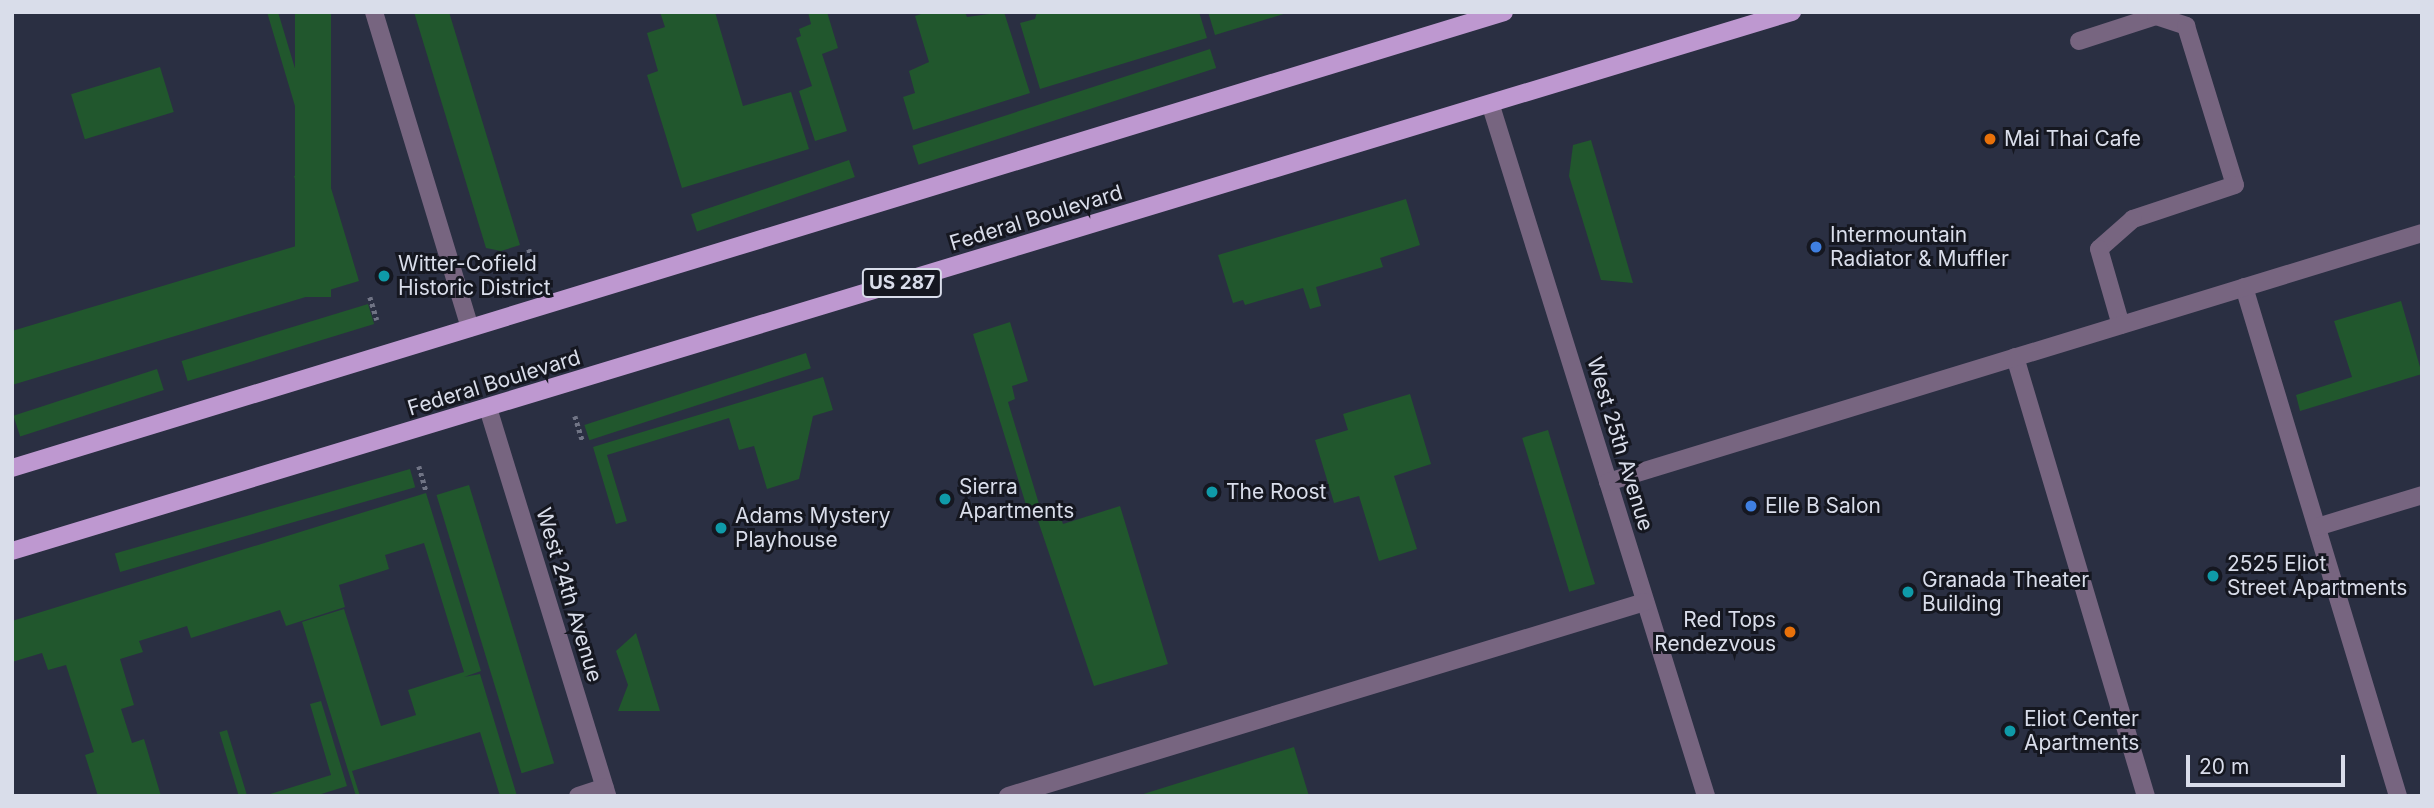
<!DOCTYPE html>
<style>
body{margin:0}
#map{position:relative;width:2434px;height:808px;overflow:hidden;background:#2a2f42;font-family:Inter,sans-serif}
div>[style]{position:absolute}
.green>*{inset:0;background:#21572d;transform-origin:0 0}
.path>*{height:4.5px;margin-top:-2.25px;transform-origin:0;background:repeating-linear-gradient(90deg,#707485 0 3.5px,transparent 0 7px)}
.minor>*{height:18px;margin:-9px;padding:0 9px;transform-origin:9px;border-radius:9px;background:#776580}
.major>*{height:18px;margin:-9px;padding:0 9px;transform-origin:9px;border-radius:9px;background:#be98d0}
.dots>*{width:19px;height:19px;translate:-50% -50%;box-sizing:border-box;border:4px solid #151720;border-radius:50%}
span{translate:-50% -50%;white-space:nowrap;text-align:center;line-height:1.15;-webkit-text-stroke:6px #151720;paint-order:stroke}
.shield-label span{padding:2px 5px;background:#151720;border:2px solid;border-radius:5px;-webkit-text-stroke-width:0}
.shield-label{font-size:19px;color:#d9ddea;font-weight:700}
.poi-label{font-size:21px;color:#d9ddea}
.left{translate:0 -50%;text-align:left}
.right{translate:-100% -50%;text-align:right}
.street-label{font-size:21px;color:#d9ddea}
.frame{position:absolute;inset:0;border:14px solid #d9ddea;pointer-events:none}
.scale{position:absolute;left:2186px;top:755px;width:159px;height:32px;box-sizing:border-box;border:4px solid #d9ddea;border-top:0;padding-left:9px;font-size:21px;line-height:24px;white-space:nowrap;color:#d9ddea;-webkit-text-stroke:5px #151720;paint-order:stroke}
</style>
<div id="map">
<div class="green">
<div style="clip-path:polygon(267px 12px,278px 12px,359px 281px,12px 385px,12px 331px,313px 241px,294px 176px,314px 170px)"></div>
<div style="left:295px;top:12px;width:36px;height:285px"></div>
<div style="clip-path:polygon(414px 12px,449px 12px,520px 245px,501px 251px,486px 248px)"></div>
<div style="clip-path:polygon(660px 12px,715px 12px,743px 106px,791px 92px,809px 149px,682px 188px,647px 75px,658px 71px,647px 33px,665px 27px)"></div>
<div style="clip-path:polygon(808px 12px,827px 12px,838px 48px,822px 54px,847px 131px,815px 141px,799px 91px,812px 86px,796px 38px,801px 36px,799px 29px,811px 24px)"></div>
<div style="clip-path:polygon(927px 12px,965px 12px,967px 17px,1004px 12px,1030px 93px,913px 130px,903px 97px,915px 93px,909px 71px,929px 62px,915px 16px)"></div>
<div style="clip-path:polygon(1037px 12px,1199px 12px,1207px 38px,1040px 89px,1020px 23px,1035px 19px)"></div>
<div style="clip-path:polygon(1208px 12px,1290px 12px,1215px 35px)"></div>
<div style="left:1210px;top:49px;width:20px;height:313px;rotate:72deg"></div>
<div style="left:160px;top:67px;width:47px;height:93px;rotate:73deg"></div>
<div style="clip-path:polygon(1591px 140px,1633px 283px,1601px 280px,1569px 176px,1573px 145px)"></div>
<div style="left:849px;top:160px;width:18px;height:167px;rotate:71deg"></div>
<div style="clip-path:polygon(1406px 199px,1420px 245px,1380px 258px,1383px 267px,1316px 287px,1321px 306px,1310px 309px,1303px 288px,1245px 305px,1243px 300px,1233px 303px,1218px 255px)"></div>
<div style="clip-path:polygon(2401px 301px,2422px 374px,2300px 411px,2296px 395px,2352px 377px,2334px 321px)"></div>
<div style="left:368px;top:304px;width:21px;height:195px;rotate:73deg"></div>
<div style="clip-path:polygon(1010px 322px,1028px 381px,1012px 386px,1015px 399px,1008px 402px,1039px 504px,1027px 508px,973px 334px)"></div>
<div style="left:806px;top:353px;width:16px;height:233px;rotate:72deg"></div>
<div style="left:157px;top:369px;width:22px;height:151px;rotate:72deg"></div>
<div style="clip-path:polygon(823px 377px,833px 410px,813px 416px,799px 479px,767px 489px,754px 446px,739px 450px,729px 418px,607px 455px,627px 521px,616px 524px,593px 447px)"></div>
<div style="clip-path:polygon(1410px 394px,1431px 464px,1394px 476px,1417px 549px,1379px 561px,1359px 496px,1334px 503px,1315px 440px,1348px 430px,1343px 414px)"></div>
<div style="left:1548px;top:430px;width:161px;height:27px;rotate:73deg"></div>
<div style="left:410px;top:469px;width:19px;height:307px;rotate:74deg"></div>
<div style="left:469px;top:485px;width:291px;height:34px;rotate:73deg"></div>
<div style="clip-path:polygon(426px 493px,481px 671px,464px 677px,480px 674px,517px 796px,500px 796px,480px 732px,352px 771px,360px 796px,356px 796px,302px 622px,344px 609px,381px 726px,416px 715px,408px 690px,464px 672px,424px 543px,385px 555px,389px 569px,339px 585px,345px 607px,286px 626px,280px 610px,191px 638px,187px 626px,139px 641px,143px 652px,120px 659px,134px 705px,121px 709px,132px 743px,144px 739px,161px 796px,98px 796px,85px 755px,94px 752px,66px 665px,48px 670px,42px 653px,12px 662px,12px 621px)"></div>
<div style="clip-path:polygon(1057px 506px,1063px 524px,1120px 506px,1168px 664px,1094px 686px,1035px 512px)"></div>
<div style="clip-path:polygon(636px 633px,660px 711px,618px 711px,628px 685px,616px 651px)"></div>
<div style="clip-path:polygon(321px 701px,347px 786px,315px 796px,264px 796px,331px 775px,310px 704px)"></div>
<div style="left:227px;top:730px;width:69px;height:8px;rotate:73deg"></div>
<div style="clip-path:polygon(1294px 747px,1309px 796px,1137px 796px)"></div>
</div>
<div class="path">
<div style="left:529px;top:249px;width:22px;rotate:77deg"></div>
<div style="left:370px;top:297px;width:24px;rotate:73deg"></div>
<div style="left:575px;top:416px;width:27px;rotate:73deg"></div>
<div style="left:419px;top:466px;width:25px;rotate:74deg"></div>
</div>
<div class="minor">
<div style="left:374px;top:12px;width:330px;rotate:73.1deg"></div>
<div style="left:2079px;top:41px;width:81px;rotate:-18deg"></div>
<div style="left:2156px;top:16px;width:32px;rotate:18deg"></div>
<div style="left:2186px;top:26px;width:166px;rotate:72.9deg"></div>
<div style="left:2235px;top:185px;width:108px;rotate:161.6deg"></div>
<div style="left:2133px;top:219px;width:45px;rotate:138.6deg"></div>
<div style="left:2099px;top:249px;width:79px;rotate:73.9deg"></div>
<div style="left:1491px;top:106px;width:723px;rotate:72.69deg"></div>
<div style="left:2244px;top:287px;width:532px;rotate:73.17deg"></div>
<div style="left:2015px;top:357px;width:458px;rotate:73.4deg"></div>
<div style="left:488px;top:408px;width:406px;rotate:72.9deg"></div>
<div style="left:1608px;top:482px;width:851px;rotate:-17.01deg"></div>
<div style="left:2317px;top:527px;width:110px;rotate:-16.9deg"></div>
<div style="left:578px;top:796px;width:28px;rotate:-18deg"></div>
<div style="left:1008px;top:796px;width:666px;rotate:-16.94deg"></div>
</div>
<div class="major">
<div style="left:12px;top:468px;width:1560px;rotate:-16.99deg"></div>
<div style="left:12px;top:551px;width:1860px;rotate:-16.85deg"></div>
</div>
<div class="dots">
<div style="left:1990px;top:139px;background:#e8710a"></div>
<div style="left:1816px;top:247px;background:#3f7fe0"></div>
<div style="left:384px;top:276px;background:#0f9aa8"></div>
<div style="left:1212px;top:492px;background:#0f9aa8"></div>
<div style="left:945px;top:499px;background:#0f9aa8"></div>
<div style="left:1751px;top:506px;background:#3f7fe0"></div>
<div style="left:721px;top:528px;background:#0f9aa8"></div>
<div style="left:2213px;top:576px;background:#0f9aa8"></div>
<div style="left:1908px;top:592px;background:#0f9aa8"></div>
<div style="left:1790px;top:632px;background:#e8710a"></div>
<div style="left:2010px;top:731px;background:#0f9aa8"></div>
</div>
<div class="shield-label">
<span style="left:902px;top:283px">US 287</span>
</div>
<div class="poi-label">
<span class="left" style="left:2004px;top:139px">Mai Thai Cafe</span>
<span class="left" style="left:1830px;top:247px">Intermountain<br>Radiator &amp; Muffler</span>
<span class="left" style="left:398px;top:276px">Witter-Cofield<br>Historic District</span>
<span class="left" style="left:959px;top:499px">Sierra<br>Apartments</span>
<span class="left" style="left:1226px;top:492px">The Roost</span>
<span class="left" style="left:1765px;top:506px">Elle B Salon</span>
<span class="left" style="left:735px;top:528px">Adams Mystery<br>Playhouse</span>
<span class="left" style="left:2227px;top:576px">2525 Eliot<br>Street Apartments</span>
<span class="left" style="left:1922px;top:592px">Granada Theater<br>Building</span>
<span class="right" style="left:1776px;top:632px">Red Tops<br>Rendezvous</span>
<span class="left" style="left:2024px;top:731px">Eliot Center<br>Apartments</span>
</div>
<div class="street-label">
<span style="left:1036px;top:218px;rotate:-17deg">Federal Boulevard</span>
<span style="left:494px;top:383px;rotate:-17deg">Federal Boulevard</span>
<span style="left:1620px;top:444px;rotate:73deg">West 25th Avenue</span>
<span style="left:569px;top:595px;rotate:73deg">West 24th Avenue</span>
</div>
<div class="frame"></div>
<div class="scale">20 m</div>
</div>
